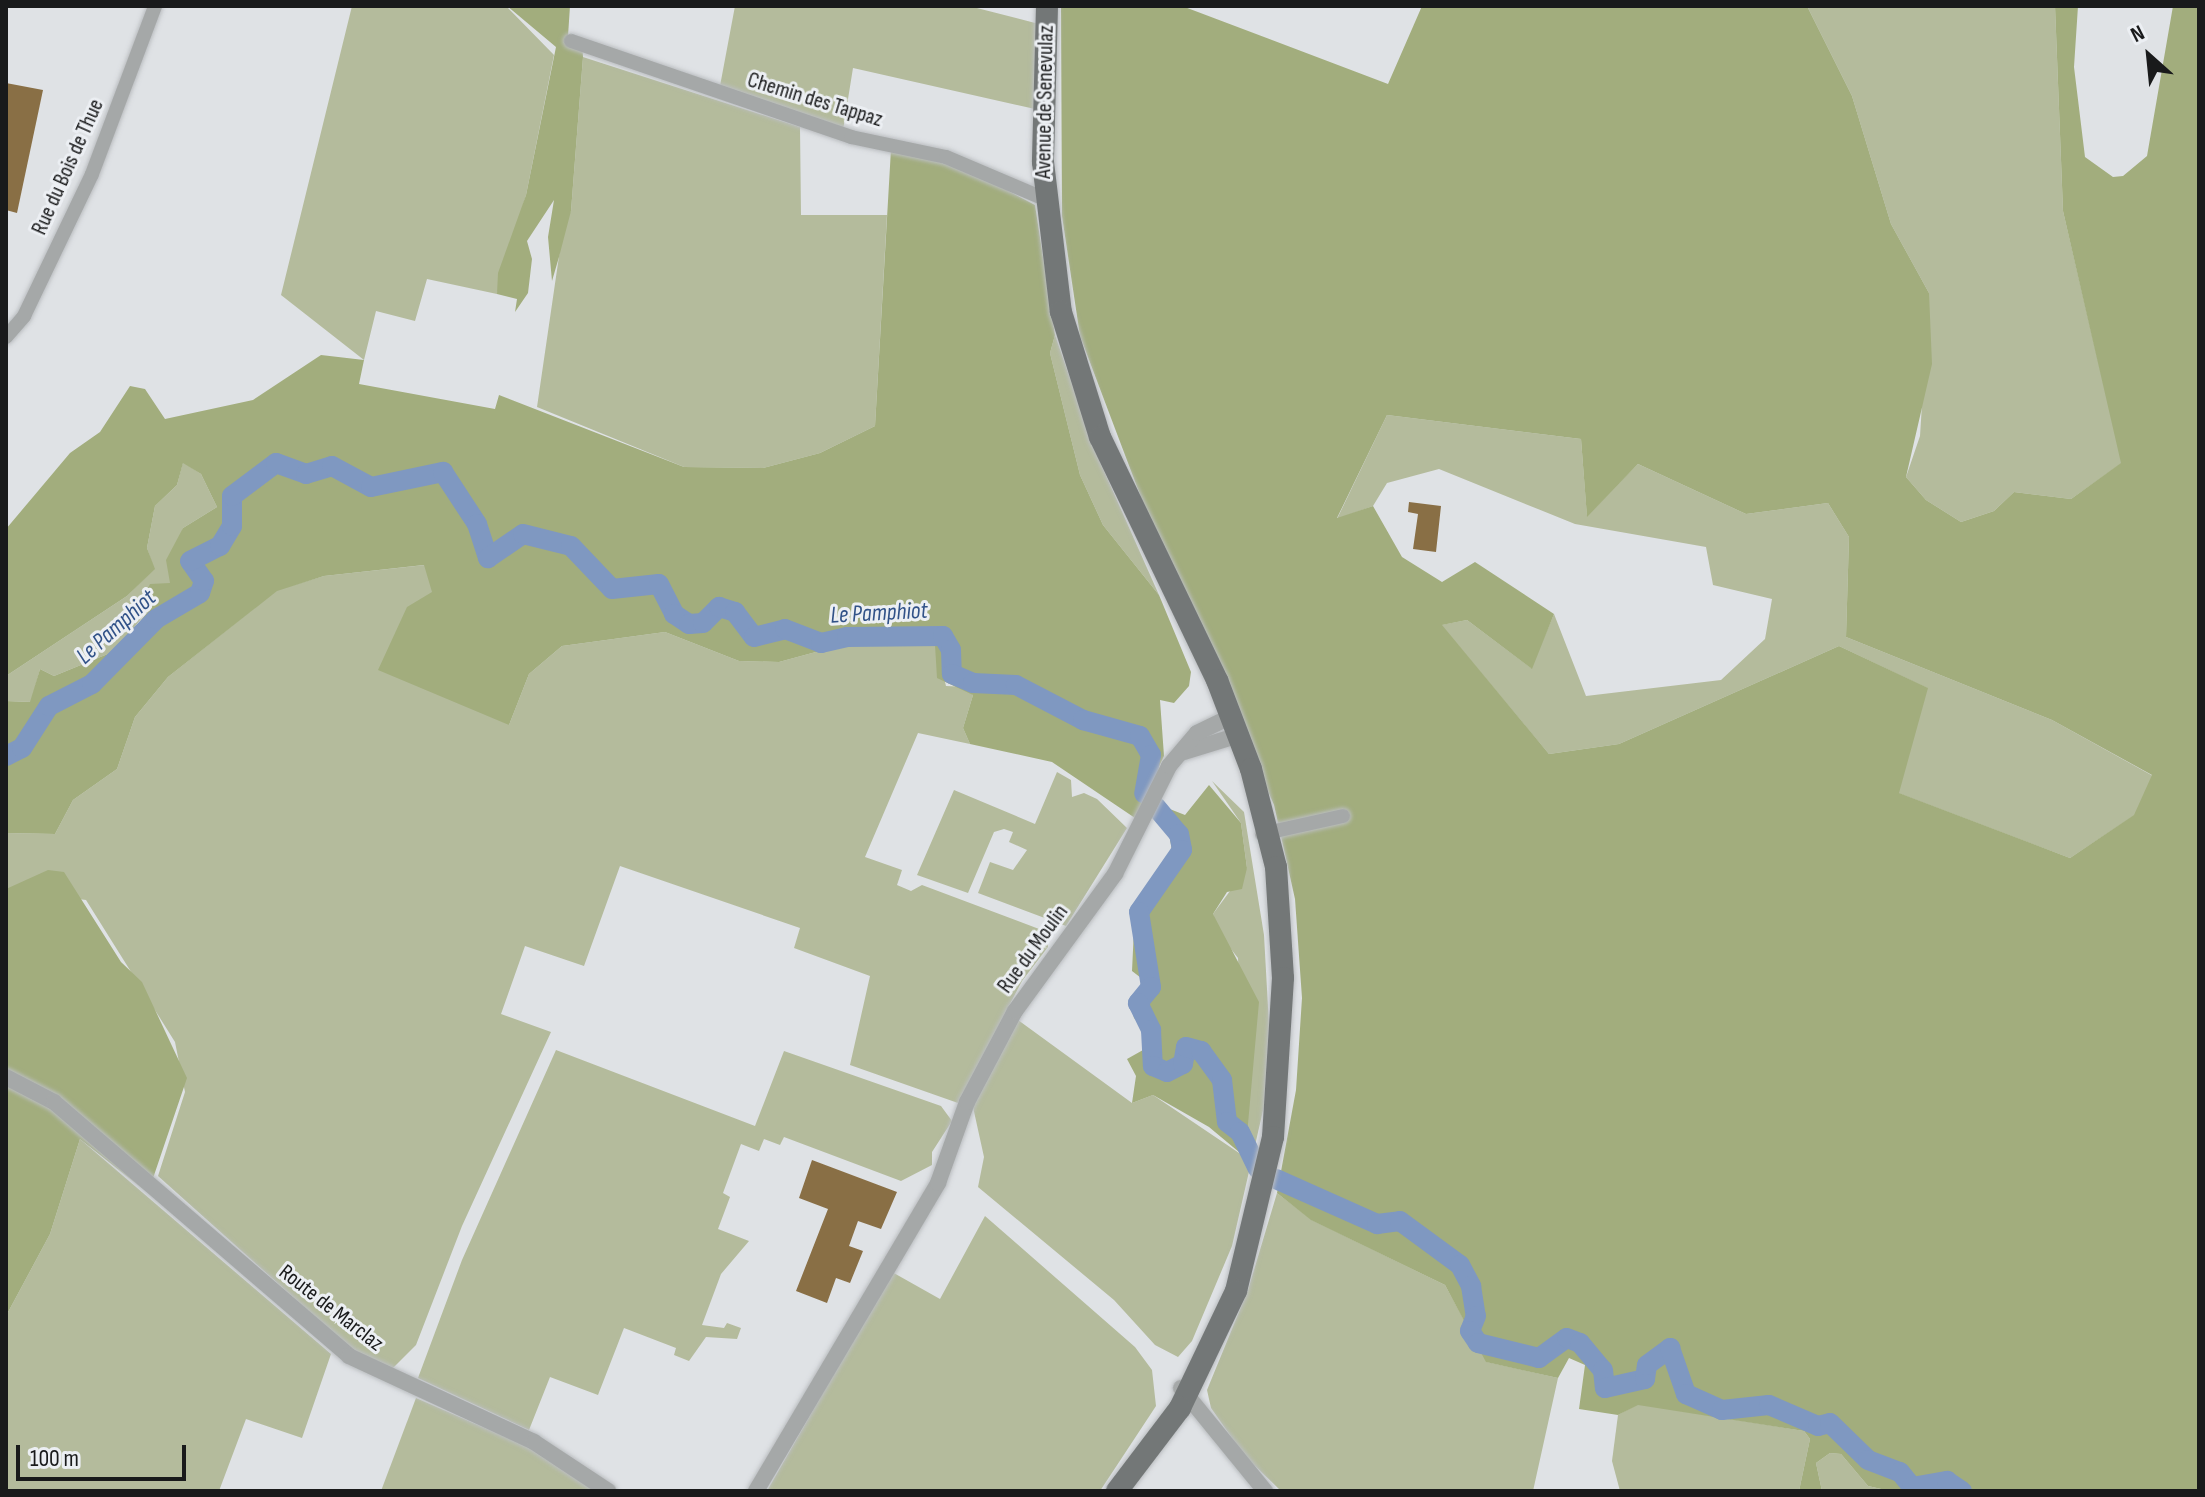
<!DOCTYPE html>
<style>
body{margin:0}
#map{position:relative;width:2205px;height:1497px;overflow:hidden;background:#dfe2e5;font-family:"Sofia Sans Condensed",sans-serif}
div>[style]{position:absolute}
.green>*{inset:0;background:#b4bb9c}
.forest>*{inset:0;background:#a2ad7d}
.river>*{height:20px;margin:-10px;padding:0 10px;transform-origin:10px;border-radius:10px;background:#7f98c1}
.building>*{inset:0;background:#896f45}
.roads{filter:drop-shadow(0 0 2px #bbbec1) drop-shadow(0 0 2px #bbbec1)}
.minor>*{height:14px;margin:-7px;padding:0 7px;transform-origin:7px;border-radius:7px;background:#a5a8a8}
.tertiary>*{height:16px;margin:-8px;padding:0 8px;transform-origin:8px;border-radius:8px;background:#a5a8a8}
.primary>*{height:22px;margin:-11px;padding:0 11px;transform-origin:11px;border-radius:11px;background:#737777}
span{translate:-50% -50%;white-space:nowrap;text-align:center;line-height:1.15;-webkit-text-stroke:6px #eceff3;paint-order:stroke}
.street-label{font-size:22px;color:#191a1b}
.water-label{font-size:24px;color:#315288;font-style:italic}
.frame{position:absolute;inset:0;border:8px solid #191a1b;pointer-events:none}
.north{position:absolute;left:2109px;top:16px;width:80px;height:80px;-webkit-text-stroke:6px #eceff3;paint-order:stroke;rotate:333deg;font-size:22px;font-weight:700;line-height:32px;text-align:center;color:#191a1b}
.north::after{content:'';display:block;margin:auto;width:28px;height:36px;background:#191a1b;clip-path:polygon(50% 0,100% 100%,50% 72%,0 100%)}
.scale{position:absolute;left:16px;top:1445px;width:170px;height:36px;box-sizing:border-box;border:4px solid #191a1b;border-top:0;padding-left:10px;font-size:24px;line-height:28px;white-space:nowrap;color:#191a1b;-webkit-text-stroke:6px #eceff3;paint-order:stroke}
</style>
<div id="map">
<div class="green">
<div style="clip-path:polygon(352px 6px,506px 6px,554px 55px,526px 195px,497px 294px,427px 279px,415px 321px,376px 311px,364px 360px,281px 295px)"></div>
<div style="clip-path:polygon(735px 6px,969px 6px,1039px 24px,1035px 109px,853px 68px,843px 130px,720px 86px)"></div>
<div style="clip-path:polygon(1807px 6px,2055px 6px,2063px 211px,2122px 463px,2071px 499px,2014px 492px,1994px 511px,1961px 522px,1926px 500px,1906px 477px,1920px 436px,1929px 293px,1891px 224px,1852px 96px)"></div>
<div style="clip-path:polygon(583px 57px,800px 127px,801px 215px,887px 215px,875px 426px,820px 453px,763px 468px,684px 467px,537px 407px,564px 222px,571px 211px)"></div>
<div style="clip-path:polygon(1055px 335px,1096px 453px,1159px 595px,1103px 525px,1080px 475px,1050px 353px)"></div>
<div style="clip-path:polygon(1387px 415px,1581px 439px,1587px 516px,1638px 464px,1746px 514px,1828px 503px,1849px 537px,1846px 637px,2052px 720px,2153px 776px,2135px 815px,2070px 858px,1898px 793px,1927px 688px,1839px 646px,1619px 744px,1549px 754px,1441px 625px,1467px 620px,1531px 668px,1554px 614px,1586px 696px,1721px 680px,1765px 639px,1772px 599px,1713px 585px,1706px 547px,1575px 524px,1439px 469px,1387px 483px,1373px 506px,1337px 519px)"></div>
<div style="clip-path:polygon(183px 462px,201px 474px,217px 507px,183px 528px,170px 583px,115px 651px,54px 676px,40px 669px,31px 702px,6px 701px,6px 676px,127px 596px,154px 569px,147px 548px,155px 506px,177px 485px)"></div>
<div style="clip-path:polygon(425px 565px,433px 592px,509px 725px,529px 674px,562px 646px,665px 632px,739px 661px,779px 662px,860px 640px,936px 645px,946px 686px,968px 687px,973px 695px,963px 728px,970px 744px,918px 733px,865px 857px,902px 870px,897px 885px,911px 891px,922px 885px,1047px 932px,1048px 947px,1022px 981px,958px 1103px,850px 1065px,870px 976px,794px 948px,800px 928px,620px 866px,584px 966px,525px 946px,501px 1014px,551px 1032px,462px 1226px,416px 1345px,391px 1370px,349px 1347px,158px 1176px,185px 1092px,175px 1042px,86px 900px,6px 889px,6px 833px,55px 834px,73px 800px,117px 769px,135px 717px,168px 677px,277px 590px,324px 576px)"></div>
<div style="clip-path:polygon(1057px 772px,1071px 780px,1072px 797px,1084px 793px,1097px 799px,1127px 828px,1066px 926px,978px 893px,990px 862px,1013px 870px,1027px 850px,1009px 842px,1013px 832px,1004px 829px,994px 832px,968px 893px,917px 875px,954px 790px,1035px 824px)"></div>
<div style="clip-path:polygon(1212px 781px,1244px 812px,1264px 935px,1269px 1025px,1264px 1106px,1232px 1246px,1192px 1341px,1178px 1357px,1155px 1345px,1114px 1300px,978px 1187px,984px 1157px,973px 1107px,1018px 1020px,1132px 1103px,1153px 1095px,1245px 1157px,1238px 958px,1216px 930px,1213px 914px,1247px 868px,1241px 823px)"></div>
<div style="clip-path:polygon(556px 1050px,755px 1126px,784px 1051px,941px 1106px,952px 1121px,932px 1152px,932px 1165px,901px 1181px,784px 1137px,780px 1145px,764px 1139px,759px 1151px,741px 1144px,723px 1193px,730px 1197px,718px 1229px,749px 1241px,721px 1274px,702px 1325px,724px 1328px,727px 1323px,741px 1328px,737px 1339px,706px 1337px,689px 1361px,674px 1355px,676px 1348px,624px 1328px,598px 1395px,550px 1377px,529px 1430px,418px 1378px,462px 1260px)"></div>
<div style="clip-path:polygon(80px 1139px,331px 1354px,302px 1438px,246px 1419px,219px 1491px,6px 1491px,6px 1316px,50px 1234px)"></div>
<div style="clip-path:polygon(1277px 1193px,1312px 1220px,1445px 1285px,1487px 1362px,1558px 1378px,1533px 1491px,1281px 1491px,1244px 1455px,1211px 1408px,1207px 1390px,1248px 1290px)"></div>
<div style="clip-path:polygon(985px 1216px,1135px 1347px,1152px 1370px,1156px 1406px,1100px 1491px,767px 1491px,892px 1272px,940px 1299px)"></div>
<div style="clip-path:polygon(416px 1398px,540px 1452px,599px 1491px,381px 1491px)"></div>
<div style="clip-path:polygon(1638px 1404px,1804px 1431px,1810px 1439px,1799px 1491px,1620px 1491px,1612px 1461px,1618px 1415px)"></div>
<div style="clip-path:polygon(1830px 1453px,1841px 1454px,1868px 1486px,1890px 1491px,1822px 1491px,1816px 1463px)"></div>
</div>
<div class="forest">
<div style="clip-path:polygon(507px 6px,570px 6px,568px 36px,582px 40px,583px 57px,571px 211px,559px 257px,552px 281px,548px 237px,554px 200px,527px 241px,532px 259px,528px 293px,515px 312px,517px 299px,497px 294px,498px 273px,526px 195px,556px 47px)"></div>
<div style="clip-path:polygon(evenodd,1061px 6px,1182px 6px,1388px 84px,1422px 6px,1807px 6px,1852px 96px,1891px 224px,1929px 293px,1932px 364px,1906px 477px,1926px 500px,1961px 522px,1994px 511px,2014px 492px,2071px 499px,2121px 463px,2063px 211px,2055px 6px,2078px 6px,2074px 67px,2085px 157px,2113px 177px,2123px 176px,2147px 156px,2173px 6px,2199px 6px,2199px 1491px,1890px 1491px,1868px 1486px,1841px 1454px,1830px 1453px,1816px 1463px,1822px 1491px,1799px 1491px,1810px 1439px,1804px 1431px,1638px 1405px,1618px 1415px,1579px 1409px,1585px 1365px,1569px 1358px,1558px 1378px,1486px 1362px,1445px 1285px,1311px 1220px,1277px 1193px,1296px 1090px,1302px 998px,1295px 899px,1274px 805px,1142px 500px,1080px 336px,1062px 216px,1061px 6px,1387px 415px,1581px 439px,1587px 517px,1638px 464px,1746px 514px,1828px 503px,1849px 537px,1846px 637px,2052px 720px,2152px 775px,2134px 815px,2070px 858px,1899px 793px,1928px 688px,1839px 646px,1619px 744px,1549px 754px,1442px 625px,1467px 620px,1532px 669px,1554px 614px,1475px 562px,1442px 582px,1402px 557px,1373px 506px,1337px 518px,1387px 415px)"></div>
<div style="clip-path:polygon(891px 149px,971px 171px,1035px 205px,1055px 335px,1050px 353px,1080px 475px,1103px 525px,1159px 595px,1191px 672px,1189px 686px,1174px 703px,1160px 700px,1164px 756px,1135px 818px,1052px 762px,970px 744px,963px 728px,973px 695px,937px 678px,935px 645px,860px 640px,779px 662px,739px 661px,665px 632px,562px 646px,529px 674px,509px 725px,378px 670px,407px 607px,432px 592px,424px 565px,324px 576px,277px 591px,168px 677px,135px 717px,117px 769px,73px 800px,55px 834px,6px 833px,6px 701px,30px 702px,40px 669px,54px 676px,115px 651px,152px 607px,144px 596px,150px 584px,170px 583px,166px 560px,183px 528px,217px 507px,201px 474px,183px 463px,177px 485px,155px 506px,147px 548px,155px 569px,127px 596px,6px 676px,6px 529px,70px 453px,100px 432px,130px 386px,145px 389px,165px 419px,253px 400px,321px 355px,364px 360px,359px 384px,495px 409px,499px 395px,684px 467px,763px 468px,820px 453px,875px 426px)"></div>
<div style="clip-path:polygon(1209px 785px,1241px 823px,1247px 868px,1242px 889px,1227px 892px,1213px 914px,1259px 1002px,1245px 1157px,1209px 1127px,1153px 1095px,1132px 1103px,1136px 1076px,1127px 1059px,1143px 1050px,1146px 1029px,1134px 1018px,1131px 1003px,1145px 981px,1132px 971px,1135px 908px,1160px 884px,1173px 857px,1169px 833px,1154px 811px,1157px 804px,1185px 815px)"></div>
<div style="clip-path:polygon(48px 870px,64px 872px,121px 962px,142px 982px,187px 1078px,148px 1193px,80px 1139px,50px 1234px,6px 1316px,6px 889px)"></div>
</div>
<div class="river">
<div style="left:6px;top:756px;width:18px;rotate:-27deg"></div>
<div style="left:22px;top:748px;width:50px;rotate:-57.3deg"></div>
<div style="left:49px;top:706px;width:48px;rotate:-27.1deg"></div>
<div style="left:92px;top:684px;width:91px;rotate:-45.4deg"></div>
<div style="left:156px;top:619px;width:51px;rotate:-30.6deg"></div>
<div style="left:200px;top:593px;width:13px;rotate:-72deg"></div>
<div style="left:204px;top:581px;width:24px;rotate:-125deg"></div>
<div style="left:190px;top:561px;width:34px;rotate:-27deg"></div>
<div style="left:220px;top:546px;width:23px;rotate:-59deg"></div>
<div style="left:232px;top:526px;width:30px;rotate:-90deg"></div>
<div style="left:232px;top:496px;width:55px;rotate:-36.9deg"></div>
<div style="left:276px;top:463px;width:32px;rotate:20deg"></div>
<div style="left:306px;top:474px;width:27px;rotate:-17deg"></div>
<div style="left:332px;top:466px;width:44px;rotate:28.3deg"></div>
<div style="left:371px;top:487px;width:74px;rotate:-11.8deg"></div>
<div style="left:443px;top:472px;width:62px;rotate:56.8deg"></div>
<div style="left:477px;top:524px;width:36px;rotate:72deg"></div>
<div style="left:488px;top:558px;width:42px;rotate:-34.4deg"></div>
<div style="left:523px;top:534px;width:49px;rotate:14deg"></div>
<div style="left:571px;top:546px;width:59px;rotate:46.4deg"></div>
<div style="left:612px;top:589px;width:47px;rotate:-6.1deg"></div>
<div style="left:659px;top:584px;width:34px;rotate:63deg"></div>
<div style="left:674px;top:614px;width:18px;rotate:34deg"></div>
<div style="left:689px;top:624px;width:14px;rotate:-4deg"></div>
<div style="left:703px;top:623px;width:23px;rotate:-45deg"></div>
<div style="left:719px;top:607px;width:17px;rotate:17deg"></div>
<div style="left:735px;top:612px;width:31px;rotate:53deg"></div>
<div style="left:754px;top:637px;width:32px;rotate:-14deg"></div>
<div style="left:785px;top:629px;width:39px;rotate:21deg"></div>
<div style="left:821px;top:643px;width:27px;rotate:-13deg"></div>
<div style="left:847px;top:637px;width:96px;rotate:-0.6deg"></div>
<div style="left:943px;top:636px;width:16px;rotate:60deg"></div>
<div style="left:951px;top:650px;width:24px;rotate:88deg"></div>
<div style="left:952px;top:674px;width:23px;rotate:23deg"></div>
<div style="left:973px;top:683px;width:43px;rotate:2.7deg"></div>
<div style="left:1016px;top:685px;width:76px;rotate:27.6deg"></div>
<div style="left:1083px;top:720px;width:59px;rotate:15.7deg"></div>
<div style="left:1140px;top:736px;width:22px;rotate:60deg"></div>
<div style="left:1151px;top:755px;width:39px;rotate:100deg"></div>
<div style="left:1156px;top:807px;width:35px;rotate:50deg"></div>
<div style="left:1179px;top:834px;width:16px;rotate:79deg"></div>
<div style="left:1182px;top:850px;width:75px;rotate:124.7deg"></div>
<div style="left:1139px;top:912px;width:76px;rotate:80.9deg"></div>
<div style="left:1151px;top:987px;width:21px;rotate:129deg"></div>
<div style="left:1138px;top:1003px;width:30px;rotate:64deg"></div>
<div style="left:1151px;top:1030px;width:36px;rotate:87deg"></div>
<div style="left:1153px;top:1066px;width:15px;rotate:23deg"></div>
<div style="left:1167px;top:1072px;width:18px;rotate:-27deg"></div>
<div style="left:1183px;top:1064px;width:17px;rotate:-80deg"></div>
<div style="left:1186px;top:1047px;width:16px;rotate:15deg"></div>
<div style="left:1201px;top:1051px;width:36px;rotate:54deg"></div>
<div style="left:1222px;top:1080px;width:42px;rotate:83.2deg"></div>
<div style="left:1227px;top:1122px;width:16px;rotate:38deg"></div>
<div style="left:1240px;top:1132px;width:41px;rotate:64.1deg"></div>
<div style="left:1276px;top:1179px;width:111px;rotate:24deg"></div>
<div style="left:1377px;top:1224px;width:23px;rotate:-7deg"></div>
<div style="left:1400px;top:1221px;width:74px;rotate:36.3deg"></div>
<div style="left:1460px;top:1265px;width:24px;rotate:62deg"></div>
<div style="left:1471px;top:1286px;width:30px;rotate:81deg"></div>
<div style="left:1476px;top:1316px;width:16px;rotate:112deg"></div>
<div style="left:1470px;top:1331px;width:14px;rotate:56deg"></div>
<div style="left:1478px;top:1343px;width:63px;rotate:13.8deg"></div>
<div style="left:1539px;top:1358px;width:34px;rotate:-36deg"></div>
<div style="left:1567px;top:1338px;width:14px;rotate:21deg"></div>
<div style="left:1580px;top:1343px;width:35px;rotate:50deg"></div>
<div style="left:1603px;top:1370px;width:18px;rotate:84deg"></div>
<div style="left:1605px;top:1388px;width:41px;rotate:-12.7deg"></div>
<div style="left:1645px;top:1379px;width:14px;rotate:-82deg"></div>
<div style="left:1647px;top:1365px;width:29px;rotate:-36deg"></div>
<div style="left:1670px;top:1348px;width:49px;rotate:70.8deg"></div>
<div style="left:1686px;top:1394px;width:39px;rotate:24deg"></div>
<div style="left:1722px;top:1410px;width:47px;rotate:-6.1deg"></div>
<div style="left:1769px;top:1405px;width:53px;rotate:23.2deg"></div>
<div style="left:1818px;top:1426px;width:12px;rotate:-14deg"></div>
<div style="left:1830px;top:1423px;width:53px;rotate:44.2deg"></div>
<div style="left:1868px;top:1460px;width:34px;rotate:21deg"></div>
<div style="left:1900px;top:1472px;width:19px;rotate:51deg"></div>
<div style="left:1912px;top:1487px;width:36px;rotate:-10deg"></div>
<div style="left:1947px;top:1481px;width:18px;rotate:34deg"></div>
</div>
<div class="building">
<div style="clip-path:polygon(6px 83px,43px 90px,17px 213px,6px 210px)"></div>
<div style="clip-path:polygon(1409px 502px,1441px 506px,1436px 552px,1413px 549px,1418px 514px,1408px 512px)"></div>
<div style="clip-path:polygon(812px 1160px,897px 1192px,881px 1229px,858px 1221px,849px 1246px,863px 1251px,850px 1283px,836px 1278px,827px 1303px,796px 1291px,828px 1209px,799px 1198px)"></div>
</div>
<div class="roads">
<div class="minor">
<div style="left:571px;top:41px;width:296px;rotate:18.9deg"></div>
<div style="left:851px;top:137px;width:97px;rotate:11.9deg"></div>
<div style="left:946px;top:157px;width:108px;rotate:23deg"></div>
<div style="left:6px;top:337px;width:28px;rotate:-49deg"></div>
<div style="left:24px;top:316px;width:157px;rotate:-64.4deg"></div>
<div style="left:92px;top:174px;width:179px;rotate:-69.4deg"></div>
<div style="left:1262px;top:834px;width:83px;rotate:-12.5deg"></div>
</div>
<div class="tertiary">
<div style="left:1184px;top:752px;width:58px;rotate:-17.2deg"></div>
<div style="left:6px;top:1077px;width:54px;rotate:27.5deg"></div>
<div style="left:54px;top:1102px;width:389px;rotate:40.7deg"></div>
<div style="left:349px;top:1356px;width:204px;rotate:24.9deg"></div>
<div style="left:534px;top:1442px;width:89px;rotate:33.5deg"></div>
<div style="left:1181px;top:1388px;width:133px;rotate:50.8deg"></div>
<div style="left:756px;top:1491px;width:358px;rotate:-59.4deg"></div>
<div style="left:938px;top:1183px;width:86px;rotate:-70.3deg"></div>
<div style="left:967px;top:1102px;width:103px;rotate:-62.2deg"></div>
<div style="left:1015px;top:1011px;width:170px;rotate:-53.9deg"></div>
<div style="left:1115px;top:874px;width:121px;rotate:-63.4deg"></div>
<div style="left:1169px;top:766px;width:43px;rotate:-49.7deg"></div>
<div style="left:1197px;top:733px;width:39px;rotate:-26deg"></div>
</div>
<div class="primary">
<div style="left:1047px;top:6px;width:156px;rotate:91.5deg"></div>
<div style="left:1043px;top:162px;width:151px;rotate:83.2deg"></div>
<div style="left:1061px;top:312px;width:131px;rotate:72.7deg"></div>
<div style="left:1100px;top:437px;width:270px;rotate:64.3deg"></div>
<div style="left:1217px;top:680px;width:95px;rotate:69.1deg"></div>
<div style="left:1251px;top:769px;width:101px;rotate:75.7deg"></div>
<div style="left:1276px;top:867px;width:111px;rotate:86.4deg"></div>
<div style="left:1283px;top:978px;width:159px;rotate:93.6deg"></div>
<div style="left:1273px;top:1137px;width:158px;rotate:103.5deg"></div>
<div style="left:1236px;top:1291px;width:130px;rotate:115.6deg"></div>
<div style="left:1180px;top:1408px;width:104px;rotate:127.2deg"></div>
</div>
</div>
<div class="street-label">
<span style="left:815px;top:100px;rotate:17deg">Chemin des Tappaz</span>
<span style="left:1045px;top:102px;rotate:-89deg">Avenue de Senevulaz</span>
<span style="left:68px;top:167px;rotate:-66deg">Rue du Bois de Thue</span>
<span style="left:1033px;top:949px;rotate:-54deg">Rue du Moulin</span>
<span style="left:331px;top:1308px;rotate:38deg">Route de Marclaz</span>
</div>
<div class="water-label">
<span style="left:879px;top:613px;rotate:-3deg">Le Pamphiot</span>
<span style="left:116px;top:627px;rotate:-42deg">Le Pamphiot</span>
</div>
<div class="frame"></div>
<div class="north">N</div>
<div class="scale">100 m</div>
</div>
